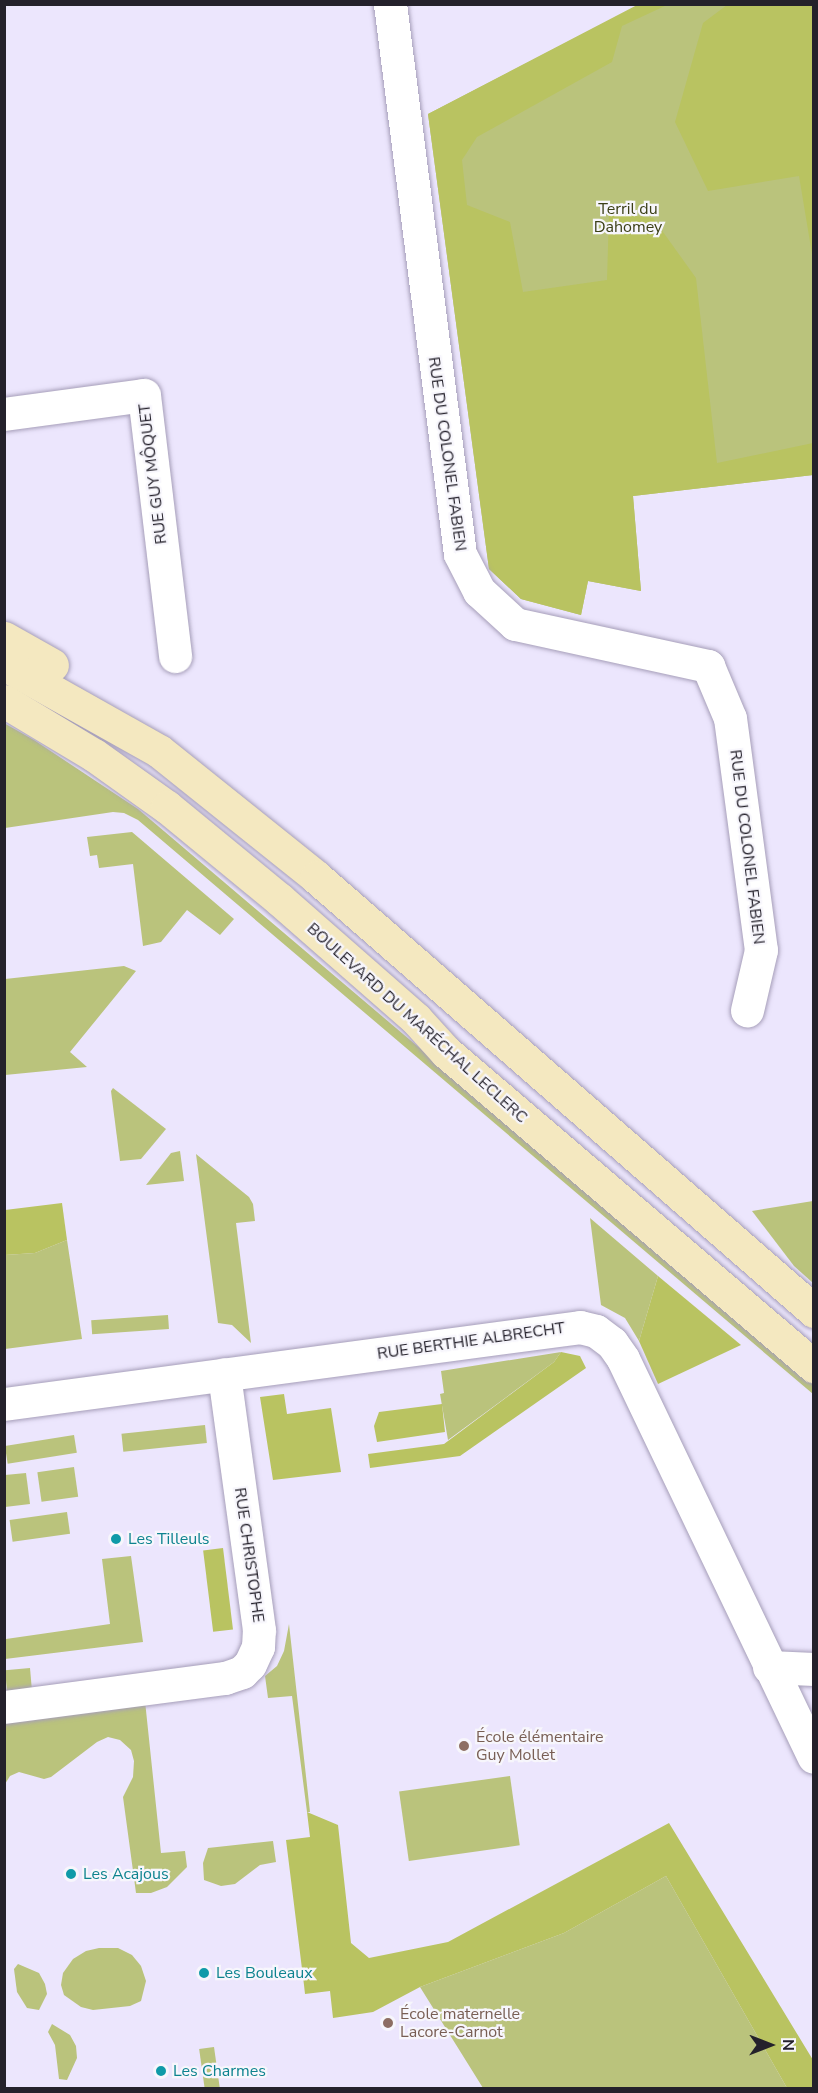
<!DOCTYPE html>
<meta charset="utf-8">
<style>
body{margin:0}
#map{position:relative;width:818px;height:2093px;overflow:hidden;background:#ece6fd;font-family:"Nunito Sans",sans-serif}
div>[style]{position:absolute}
.green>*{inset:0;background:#bac37c;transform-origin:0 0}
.forest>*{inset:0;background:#b9c361;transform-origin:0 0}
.roads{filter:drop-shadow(0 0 2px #a69eb9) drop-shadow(0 0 2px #a69eb9)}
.street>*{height:33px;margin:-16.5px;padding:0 16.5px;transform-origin:16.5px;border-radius:16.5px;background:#fff}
.secondary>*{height:33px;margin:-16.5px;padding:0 16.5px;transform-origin:16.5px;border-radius:16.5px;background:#f4e8c0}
.dots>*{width:16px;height:16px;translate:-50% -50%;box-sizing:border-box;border:3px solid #f7f6fc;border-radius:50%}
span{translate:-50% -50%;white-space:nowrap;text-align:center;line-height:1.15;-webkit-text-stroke:4.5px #f7f6fc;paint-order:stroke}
.park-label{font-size:16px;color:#3b3f16}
.street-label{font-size:16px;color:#24212b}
.culture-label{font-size:16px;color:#0d838f}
.left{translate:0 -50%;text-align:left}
.education-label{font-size:16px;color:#785e54}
.frame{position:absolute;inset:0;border:6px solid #24212b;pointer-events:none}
.north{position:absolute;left:740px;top:2015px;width:60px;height:60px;-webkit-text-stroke:4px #f7f6fc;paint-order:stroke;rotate:90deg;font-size:16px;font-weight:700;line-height:24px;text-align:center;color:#24212b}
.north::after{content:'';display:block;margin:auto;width:21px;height:27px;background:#24212b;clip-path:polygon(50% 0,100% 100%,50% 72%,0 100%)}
</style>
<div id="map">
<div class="green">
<div style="clip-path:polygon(639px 5px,813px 5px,813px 475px,633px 496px,641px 591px,588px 581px,581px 615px,521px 599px,489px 569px,428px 114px)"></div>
<div style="clip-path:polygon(4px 723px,34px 740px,138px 809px,813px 1382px,813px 1394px,138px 820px,124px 813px,113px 812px,5px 828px)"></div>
<div style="clip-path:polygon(132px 832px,234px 919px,220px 935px,187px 910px,161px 942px,143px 946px,133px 864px,99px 868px,97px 855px,90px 856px,87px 837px)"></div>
<div style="clip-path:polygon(124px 966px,136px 971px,70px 1052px,87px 1067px,5px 1075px,5px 979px)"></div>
<div style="clip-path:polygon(113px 1088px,166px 1129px,141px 1159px,120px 1161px,111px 1091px)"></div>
<div style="clip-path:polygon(180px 1151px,184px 1181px,146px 1185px,171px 1153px)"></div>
<div style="clip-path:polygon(196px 1154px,249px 1197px,253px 1204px,255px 1221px,236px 1223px,251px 1343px,232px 1325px,218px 1323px)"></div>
<div style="clip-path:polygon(813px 1201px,814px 1201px,813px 1283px,794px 1266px,752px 1211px)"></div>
<div style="clip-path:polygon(590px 1218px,658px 1276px,639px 1341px,625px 1318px,601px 1305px)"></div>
<div style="clip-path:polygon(67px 1240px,82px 1339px,5px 1349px,5px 1255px,35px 1253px)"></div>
<div style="left:168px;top:1315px;width:14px;height:77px;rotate:86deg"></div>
<div style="clip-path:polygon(561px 1352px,554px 1362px,448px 1440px,440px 1394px,444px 1393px,441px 1371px)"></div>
<div style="left:205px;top:1425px;width:18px;height:84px;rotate:84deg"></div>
<div style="left:74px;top:1435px;width:18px;height:70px;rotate:81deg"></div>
<div style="left:74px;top:1467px;width:30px;height:37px;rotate:82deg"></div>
<div style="clip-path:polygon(26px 1473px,30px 1504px,5px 1507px,5px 1475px)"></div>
<div style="left:67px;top:1512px;width:22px;height:58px;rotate:82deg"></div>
<div style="clip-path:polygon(131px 1556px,143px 1642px,5px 1659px,5px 1630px,6px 1639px,110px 1624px,102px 1559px)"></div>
<div style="clip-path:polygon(289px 1624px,310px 1812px,307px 1812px,292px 1696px,268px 1698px,265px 1676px,277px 1666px,284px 1651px)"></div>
<div style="left:30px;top:1668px;width:21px;height:25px;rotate:85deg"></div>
<div style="clip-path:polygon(145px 1701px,161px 1853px,185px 1851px,187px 1867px,167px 1887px,151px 1893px,136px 1893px,123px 1797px,133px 1777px,134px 1761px,131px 1750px,120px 1740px,108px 1737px,97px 1742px,51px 1777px,44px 1779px,19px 1772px,10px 1776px,5px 1784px,5px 1719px)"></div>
<div style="left:510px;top:1776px;width:70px;height:112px;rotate:82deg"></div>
<div style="clip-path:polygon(273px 1841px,276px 1862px,260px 1865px,235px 1884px,221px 1886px,204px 1880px,203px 1863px,208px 1848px)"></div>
<div style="clip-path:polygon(666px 1876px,787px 2088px,483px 2088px,420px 1987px,564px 1933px)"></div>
<div style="clip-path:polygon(99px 1948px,118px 1948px,132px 1955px,141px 1966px,146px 1981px,141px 2001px,130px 2006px,93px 2010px,81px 2007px,64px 1995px,61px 1985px,63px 1973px,73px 1959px,86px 1951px)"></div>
<div style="clip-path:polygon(18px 1964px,39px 1973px,45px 1984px,47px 1994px,39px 2010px,27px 2008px,17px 1992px,14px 1969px)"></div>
<div style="clip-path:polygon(52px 2024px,70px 2035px,76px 2046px,77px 2058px,67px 2080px,59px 2079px,55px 2045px,48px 2032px)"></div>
<div style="left:214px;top:2047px;width:41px;height:15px;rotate:82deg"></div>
</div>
<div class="forest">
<div style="clip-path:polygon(639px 4px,667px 5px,622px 26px,612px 62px,477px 137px,462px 160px,467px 205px,510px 222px,523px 292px,607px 280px,609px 213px,653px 218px,696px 278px,717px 463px,813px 443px,813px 475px,633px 496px,641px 591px,588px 581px,581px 615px,521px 599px,489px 569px,428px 114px)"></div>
<div style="clip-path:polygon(727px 5px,813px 5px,813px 260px,799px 176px,708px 191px,675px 122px,703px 23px)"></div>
<div style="clip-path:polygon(62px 1203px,67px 1240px,35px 1253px,5px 1255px,5px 1210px)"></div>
<div style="clip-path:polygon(658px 1276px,741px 1345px,658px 1384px,639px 1341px)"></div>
<div style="clip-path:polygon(561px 1352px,580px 1356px,586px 1368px,460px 1456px,370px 1468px,368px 1454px,444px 1444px,554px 1362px)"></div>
<div style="clip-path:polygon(284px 1394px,287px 1414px,331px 1408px,341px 1472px,273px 1480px,260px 1397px)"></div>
<div style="clip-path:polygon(442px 1404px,445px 1432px,377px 1442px,374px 1426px,379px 1412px)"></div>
<div style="left:223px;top:1548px;width:82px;height:20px;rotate:83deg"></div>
<div style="clip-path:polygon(307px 1812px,338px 1825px,351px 1943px,369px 1958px,448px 1942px,669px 1823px,813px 2060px,813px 2088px,787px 2088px,666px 1876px,564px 1933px,420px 1987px,373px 2012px,333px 2018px,330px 1991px,305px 1994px,304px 1985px,286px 1840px,310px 1837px)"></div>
</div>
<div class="roads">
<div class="street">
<div style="left:390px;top:4px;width:554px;rotate:82.75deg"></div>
<div style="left:460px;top:554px;width:42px;rotate:62.8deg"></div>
<div style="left:479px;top:591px;width:49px;rotate:42.5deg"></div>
<div style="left:515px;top:624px;width:198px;rotate:12.3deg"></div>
<div style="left:708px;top:666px;width:56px;rotate:67.1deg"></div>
<div style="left:730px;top:718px;width:234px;rotate:82.4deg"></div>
<div style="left:761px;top:950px;width:62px;rotate:103.1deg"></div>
<div style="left:4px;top:414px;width:141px;rotate:-7.7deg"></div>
<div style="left:144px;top:395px;width:263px;rotate:83.2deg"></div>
<div style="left:4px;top:1404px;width:581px;rotate:-7.61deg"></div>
<div style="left:580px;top:1327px;width:16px;rotate:14deg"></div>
<div style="left:596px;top:1331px;width:20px;rotate:37deg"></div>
<div style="left:612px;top:1343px;width:19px;rotate:55deg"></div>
<div style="left:623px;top:1359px;width:441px;rotate:64.4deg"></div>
<div style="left:769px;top:1667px;width:45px;rotate:2.5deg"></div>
<div style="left:4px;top:1707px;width:223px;rotate:-7.5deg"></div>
<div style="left:225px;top:1678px;width:18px;rotate:-19deg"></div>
<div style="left:242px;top:1672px;width:11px;rotate:-45deg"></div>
<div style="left:250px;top:1664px;width:19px;rotate:-65deg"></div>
<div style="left:258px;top:1647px;width:17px;rotate:-87deg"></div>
<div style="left:259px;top:1630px;width:258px;rotate:-97.8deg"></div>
</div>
<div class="secondary">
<div style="left:4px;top:638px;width:55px;rotate:29.4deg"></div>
<div style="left:4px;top:664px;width:178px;rotate:29.3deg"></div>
<div style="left:159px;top:751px;width:201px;rotate:38.7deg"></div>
<div style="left:316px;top:877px;width:661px;rotate:41.07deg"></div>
<div style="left:4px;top:701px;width:105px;rotate:31deg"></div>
<div style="left:94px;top:755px;width:90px;rotate:35.5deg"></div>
<div style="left:167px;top:807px;width:145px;rotate:39.4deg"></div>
<div style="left:279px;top:899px;width:182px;rotate:41.2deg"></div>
<div style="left:416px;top:1019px;width:45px;rotate:47.7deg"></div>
<div style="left:446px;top:1052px;width:484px;rotate:40.5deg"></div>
</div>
</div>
<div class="dots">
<div style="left:116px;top:1539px;background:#0f9aa8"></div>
<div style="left:464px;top:1746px;background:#8d6e63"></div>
<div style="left:71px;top:1874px;background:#0f9aa8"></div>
<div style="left:204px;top:1973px;background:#0f9aa8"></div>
<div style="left:388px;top:2023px;background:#8d6e63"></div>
<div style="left:161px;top:2071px;background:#0f9aa8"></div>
</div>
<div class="park-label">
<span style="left:628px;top:218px">Terril du<br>Dahomey</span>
</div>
<div class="street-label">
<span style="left:447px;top:454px;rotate:82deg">RUE DU COLONEL FABIEN</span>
<span style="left:153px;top:474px;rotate:-97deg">RUE GUY MÔQUET</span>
<span style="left:747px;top:847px;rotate:83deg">RUE DU COLONEL FABIEN</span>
<span style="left:417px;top:1023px;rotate:42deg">BOULEVARD DU MARÉCHAL LECLERC</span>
<span style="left:471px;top:1341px;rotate:-8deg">RUE BERTHIE ALBRECHT</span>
<span style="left:249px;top:1555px;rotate:82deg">RUE CHRISTOPHE</span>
</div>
<div class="culture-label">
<span class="left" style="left:128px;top:1539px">Les Tilleuls</span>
<span class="left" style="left:83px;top:1874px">Les Acajous</span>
<span class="left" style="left:216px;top:1973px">Les Bouleaux</span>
<span class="left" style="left:173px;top:2071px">Les Charmes</span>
</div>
<div class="education-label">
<span class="left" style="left:476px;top:1746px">École élémentaire<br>Guy Mollet</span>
<span class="left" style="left:400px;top:2023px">École maternelle<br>Lacore-Carnot</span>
</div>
<div class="frame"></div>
<div class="north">N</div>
</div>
